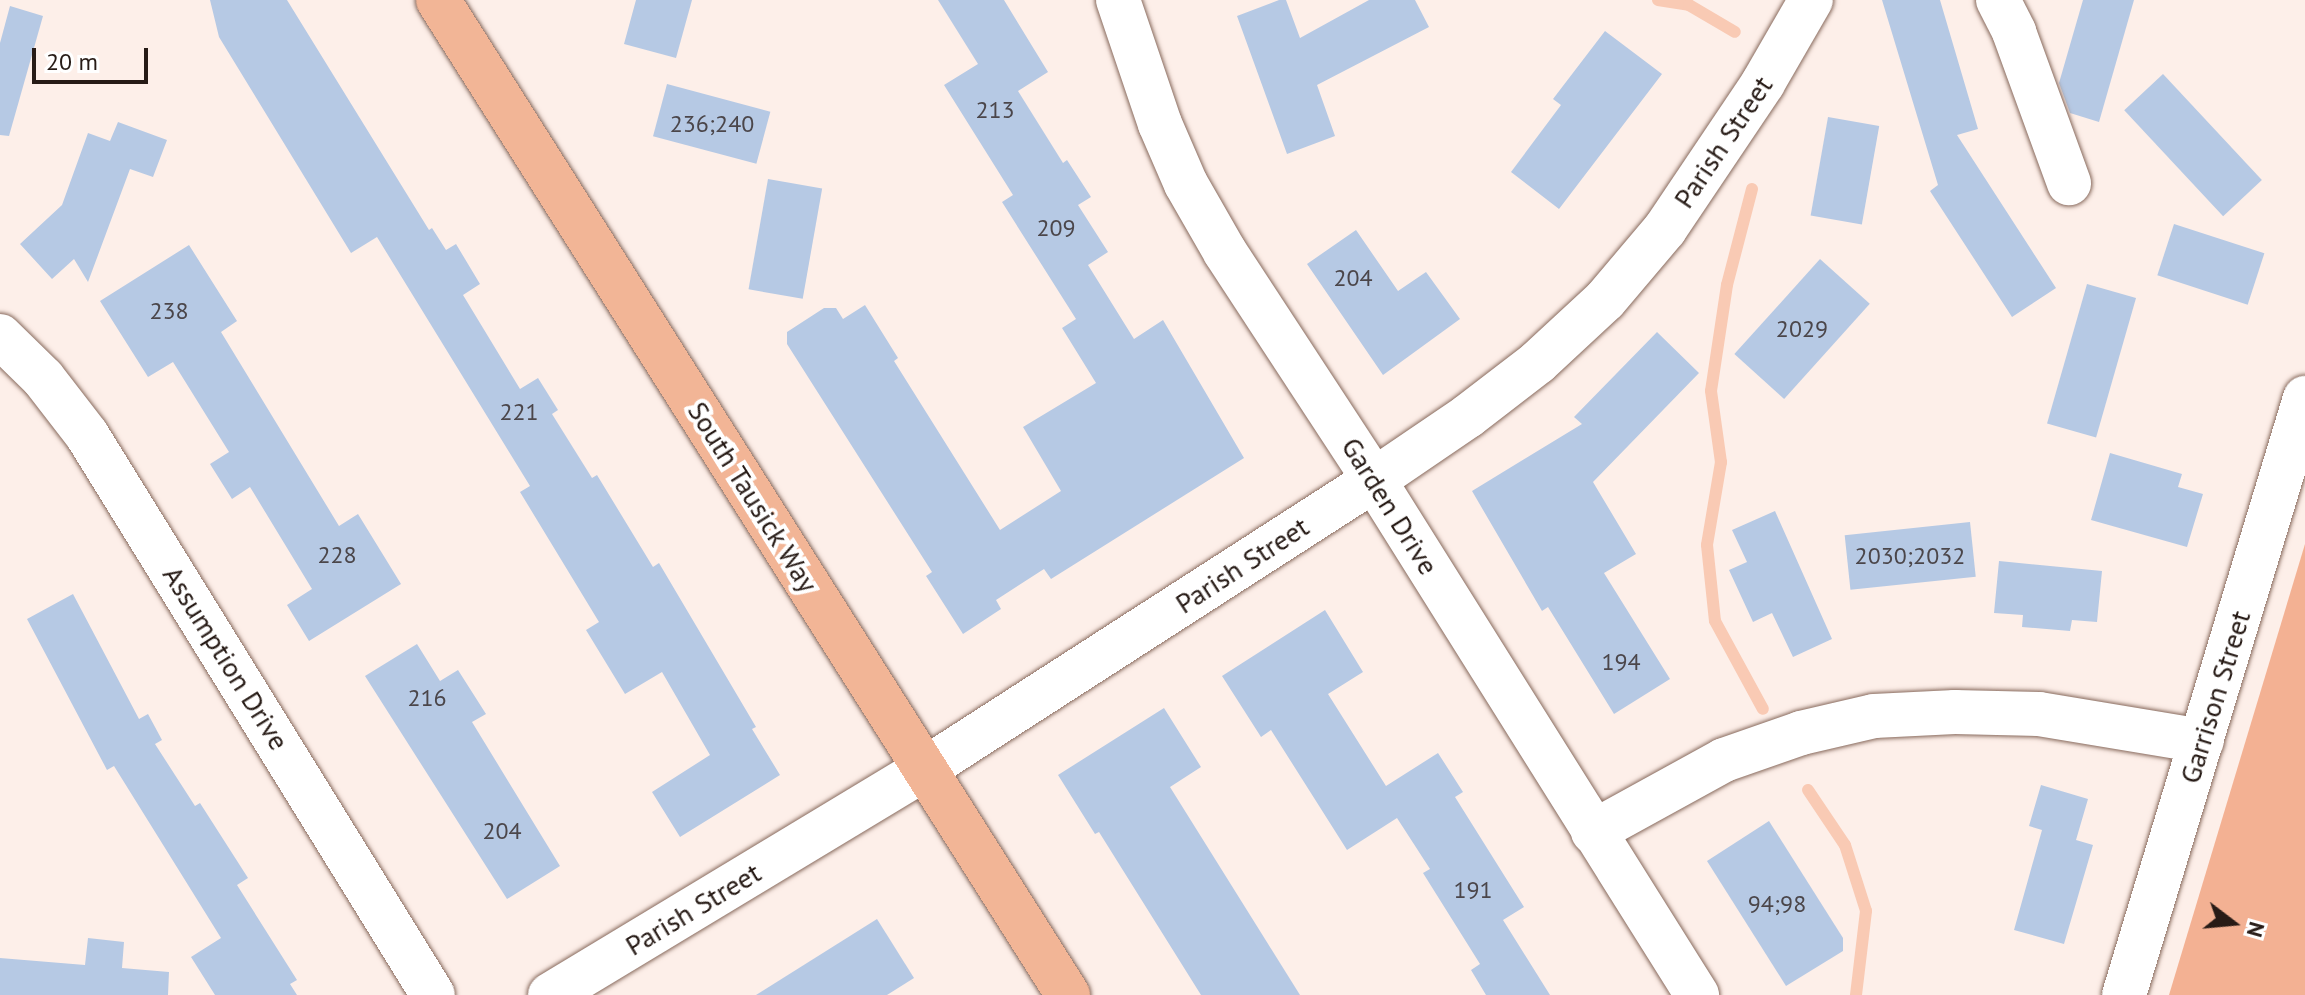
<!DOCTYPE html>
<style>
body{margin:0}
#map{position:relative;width:2305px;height:995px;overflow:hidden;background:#fdefe9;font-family:"PT Sans",sans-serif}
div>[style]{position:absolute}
.green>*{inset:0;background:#f3b193}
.stream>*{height:12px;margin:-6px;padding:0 6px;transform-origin:6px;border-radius:6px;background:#f9cab4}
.building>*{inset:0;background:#b6c9e4;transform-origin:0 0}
.roads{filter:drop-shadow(0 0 2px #886a5d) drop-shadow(0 0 2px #886a5d)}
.minor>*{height:44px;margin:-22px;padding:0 22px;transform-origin:22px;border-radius:22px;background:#fff}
.major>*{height:44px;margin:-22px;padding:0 22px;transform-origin:22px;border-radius:22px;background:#f2b596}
span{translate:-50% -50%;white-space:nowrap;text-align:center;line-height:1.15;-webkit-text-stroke:8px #fff;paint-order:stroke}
.number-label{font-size:24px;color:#4b464a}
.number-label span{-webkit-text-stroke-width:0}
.street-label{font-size:28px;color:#271b16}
.north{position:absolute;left:2193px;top:883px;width:80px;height:80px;-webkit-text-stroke:6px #fff;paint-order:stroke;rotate:106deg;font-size:22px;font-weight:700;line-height:32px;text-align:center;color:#271b16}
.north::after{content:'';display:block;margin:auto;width:28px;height:36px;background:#271b16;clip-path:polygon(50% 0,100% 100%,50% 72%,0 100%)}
.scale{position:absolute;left:32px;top:48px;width:116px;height:36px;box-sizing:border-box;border:4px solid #271b16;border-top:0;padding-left:10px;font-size:24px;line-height:28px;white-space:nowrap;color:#271b16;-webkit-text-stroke:6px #fff;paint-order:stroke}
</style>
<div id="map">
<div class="green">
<div style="clip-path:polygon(2305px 544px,2305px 995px,2169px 995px)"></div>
</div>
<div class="stream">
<div style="left:1658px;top:0;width:31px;rotate:9deg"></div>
<div style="left:1689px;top:5px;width:53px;rotate:30.4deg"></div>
<div style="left:1752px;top:189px;width:99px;rotate:104.6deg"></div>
<div style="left:1727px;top:285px;width:107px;rotate:98.6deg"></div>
<div style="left:1711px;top:391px;width:72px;rotate:82deg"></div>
<div style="left:1721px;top:462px;width:84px;rotate:99.6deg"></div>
<div style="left:1707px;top:545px;width:76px;rotate:84deg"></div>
<div style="left:1715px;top:621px;width:100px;rotate:61.4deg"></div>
<div style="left:1808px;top:790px;width:66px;rotate:56.1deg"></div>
<div style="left:1845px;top:845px;width:69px;rotate:72.3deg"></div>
<div style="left:1866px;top:911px;width:85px;rotate:96.8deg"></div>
</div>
<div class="building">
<div style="clip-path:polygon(210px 0,287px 0,429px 230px,432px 228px,446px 250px,456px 244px,480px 284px,463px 295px,520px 389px,538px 378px,558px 410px,552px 414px,592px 478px,597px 475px,653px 567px,659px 563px,756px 727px,752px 729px,780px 775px,680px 837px,652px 792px,710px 755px,662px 672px,625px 694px,586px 630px,599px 622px,520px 492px,530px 486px,377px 237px,351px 253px,219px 37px)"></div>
<div style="clip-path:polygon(636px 0,692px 0,676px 58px,624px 44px)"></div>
<div style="clip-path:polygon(938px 0,1004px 0,1048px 72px,1018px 91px,1063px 163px,1067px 160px,1091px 197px,1078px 205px,1108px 252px,1088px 265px,1134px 339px,1163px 320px,1244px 458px,1051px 579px,1044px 569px,996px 600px,1001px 609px,963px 634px,926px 576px,932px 572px,787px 344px,787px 332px,824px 308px,836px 308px,843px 319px,865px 305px,898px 358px,894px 361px,1000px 530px,1061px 491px,1023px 427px,1096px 383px,1062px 328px,1076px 319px,1002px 202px,1013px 195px,944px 85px,978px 64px)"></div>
<div style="clip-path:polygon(1279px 0,1286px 0,1300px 38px,1369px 0,1415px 0,1429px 27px,1317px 85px,1335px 136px,1287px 154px,1237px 16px)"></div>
<div style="clip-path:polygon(1882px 0,1940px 0,1978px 129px,1957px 135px,2056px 288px,2012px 317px,1930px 191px,1938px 185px)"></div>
<div style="clip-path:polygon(2083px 0,2134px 0,2099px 122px,2070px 113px,2059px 83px)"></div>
<div style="clip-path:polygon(10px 6px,43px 16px,9px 136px,0 135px,0 43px)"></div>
<div style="clip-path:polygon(1605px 31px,1662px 74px,1559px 209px,1511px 172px,1561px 105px,1553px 99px)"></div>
<div style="left:2163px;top:74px;width:145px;height:53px;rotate:47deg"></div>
<div style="left:667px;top:84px;width:107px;height:54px;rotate:15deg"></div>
<div style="left:1828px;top:117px;width:52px;height:100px;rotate:10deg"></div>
<div style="clip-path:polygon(118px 122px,167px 140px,153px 177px,130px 169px,88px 282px,74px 259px,52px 279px,20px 244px,62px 205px,88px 133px,110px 141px)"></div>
<div style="left:768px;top:179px;width:55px;height:112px;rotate:10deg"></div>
<div style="left:2174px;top:224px;width:95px;height:54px;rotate:18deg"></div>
<div style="clip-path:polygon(1356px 230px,1398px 291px,1426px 272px,1460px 319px,1383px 375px,1307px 264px)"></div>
<div style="clip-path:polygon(189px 245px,237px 321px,221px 332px,339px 526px,358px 514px,401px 584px,309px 641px,287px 605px,312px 589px,250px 487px,232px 499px,210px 464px,229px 452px,173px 362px,148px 377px,100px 301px)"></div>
<div style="left:1820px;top:259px;width:67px;height:128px;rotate:42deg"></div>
<div style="left:2087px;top:284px;width:51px;height:145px;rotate:16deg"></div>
<div style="clip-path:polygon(1657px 332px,1699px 373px,1593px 482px,1636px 554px,1604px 573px,1670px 679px,1614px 714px,1548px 607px,1542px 611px,1472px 491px,1582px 424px,1574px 417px)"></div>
<div style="clip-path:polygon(2110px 453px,2182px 474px,2178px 487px,2203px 494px,2187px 547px,2091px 520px)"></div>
<div style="clip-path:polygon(1775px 511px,1832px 639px,1793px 657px,1772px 613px,1753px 622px,1729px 570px,1747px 562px,1732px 530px)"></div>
<div style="left:1970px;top:522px;width:55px;height:126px;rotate:84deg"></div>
<div style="clip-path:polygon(1999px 561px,2102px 571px,2097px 622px,2072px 620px,2070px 631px,2022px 627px,2023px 615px,1994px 613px)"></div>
<div style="clip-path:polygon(73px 594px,139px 719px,148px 714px,162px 740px,155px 744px,195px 806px,200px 803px,248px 878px,237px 885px,297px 980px,290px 984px,297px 995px,215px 995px,191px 957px,221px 938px,114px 766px,107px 770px,27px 619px)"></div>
<div style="clip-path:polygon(1325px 610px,1363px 672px,1328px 694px,1386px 786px,1438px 753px,1463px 792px,1455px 797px,1524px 907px,1503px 920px,1550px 995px,1486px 995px,1471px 970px,1480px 964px,1423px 873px,1430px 869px,1397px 818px,1347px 850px,1271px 730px,1261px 737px,1222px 676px)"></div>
<div style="clip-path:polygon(417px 644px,440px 681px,458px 670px,486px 714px,472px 722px,560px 866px,507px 899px,365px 676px)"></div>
<div style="clip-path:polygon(1164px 708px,1201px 767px,1170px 787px,1300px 995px,1201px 995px,1099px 832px,1095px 834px,1058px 775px)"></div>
<div style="clip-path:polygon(2041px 785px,2088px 799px,2076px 840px,2093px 845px,2064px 944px,2014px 930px,2042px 830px,2029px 826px)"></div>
<div style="clip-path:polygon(1769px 821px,1843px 938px,1843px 951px,1786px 986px,1707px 861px)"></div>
<div style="clip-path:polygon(877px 919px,914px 978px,887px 995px,756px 995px)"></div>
<div style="clip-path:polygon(88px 938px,124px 942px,122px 968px,169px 972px,168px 995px,0 995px,0 958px,85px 965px)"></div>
</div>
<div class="roads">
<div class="minor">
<div style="left:1118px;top:0;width:131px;rotate:71.3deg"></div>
<div style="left:1160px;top:124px;width:65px;rotate:66.6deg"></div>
<div style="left:1186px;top:184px;width:78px;rotate:60.2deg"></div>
<div style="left:1225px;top:252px;width:272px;rotate:56.8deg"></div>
<div style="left:1374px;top:480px;width:608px;rotate:57.9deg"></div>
<div style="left:1998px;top:0;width:36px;rotate:63deg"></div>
<div style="left:2014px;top:32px;width:161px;rotate:70deg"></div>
<div style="left:0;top:336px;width:60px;rotate:44.3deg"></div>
<div style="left:43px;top:378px;width:72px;rotate:52.3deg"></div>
<div style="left:87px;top:435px;width:658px;rotate:58.29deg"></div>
<div style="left:1593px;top:832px;width:149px;rotate:-28.8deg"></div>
<div style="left:1724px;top:760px;width:82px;rotate:-19.3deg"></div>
<div style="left:1801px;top:733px;width:75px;rotate:-13.1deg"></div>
<div style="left:1874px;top:716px;width:81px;rotate:-2.8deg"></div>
<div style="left:1955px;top:712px;width:84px;rotate:1.4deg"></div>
<div style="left:2039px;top:714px;width:165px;rotate:9.4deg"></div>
<div style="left:550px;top:995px;width:438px;rotate:-31.1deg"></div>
<div style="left:925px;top:769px;width:534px;rotate:-32.77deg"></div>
<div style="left:1374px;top:480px;width:114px;rotate:-34.2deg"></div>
<div style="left:1468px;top:416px;width:88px;rotate:-37.6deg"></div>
<div style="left:1538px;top:362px;width:91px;rotate:-42.8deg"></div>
<div style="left:1605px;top:300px;width:93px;rotate:-49.8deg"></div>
<div style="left:1665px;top:229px;width:176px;rotate:-56.1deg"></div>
<div style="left:1763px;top:83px;width:96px;rotate:-60deg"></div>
<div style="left:2124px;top:995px;width:624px;rotate:-73.13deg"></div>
</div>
<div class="major">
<div style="left:438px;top:0;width:1178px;rotate:57.66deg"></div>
</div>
</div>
<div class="number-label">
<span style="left:995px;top:110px">213</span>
<span style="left:712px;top:124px">236;240</span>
<span style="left:1056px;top:228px">209</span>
<span style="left:1353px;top:278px">204</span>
<span style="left:169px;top:311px">238</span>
<span style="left:1802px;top:329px">2029</span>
<span style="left:519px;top:412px">221</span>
<span style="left:337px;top:555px">228</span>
<span style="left:1910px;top:556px">2030;2032</span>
<span style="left:1621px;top:662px">194</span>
<span style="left:427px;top:698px">216</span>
<span style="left:502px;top:831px">204</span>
<span style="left:1473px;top:890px">191</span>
<span style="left:1777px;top:904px">94;98</span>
</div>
<div class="street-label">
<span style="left:1723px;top:142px;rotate:-56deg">Parish Street</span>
<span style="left:753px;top:497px;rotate:58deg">South Tausick Way</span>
<span style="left:1390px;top:506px;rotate:58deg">Garden Drive</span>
<span style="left:1242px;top:565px;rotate:-33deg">Parish Street</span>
<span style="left:226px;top:658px;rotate:58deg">Assumption Drive</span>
<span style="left:2215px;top:697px;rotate:-73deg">Garrison Street</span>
<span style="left:693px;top:909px;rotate:-31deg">Parish Street</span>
</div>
<div class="north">N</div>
<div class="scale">20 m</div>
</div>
